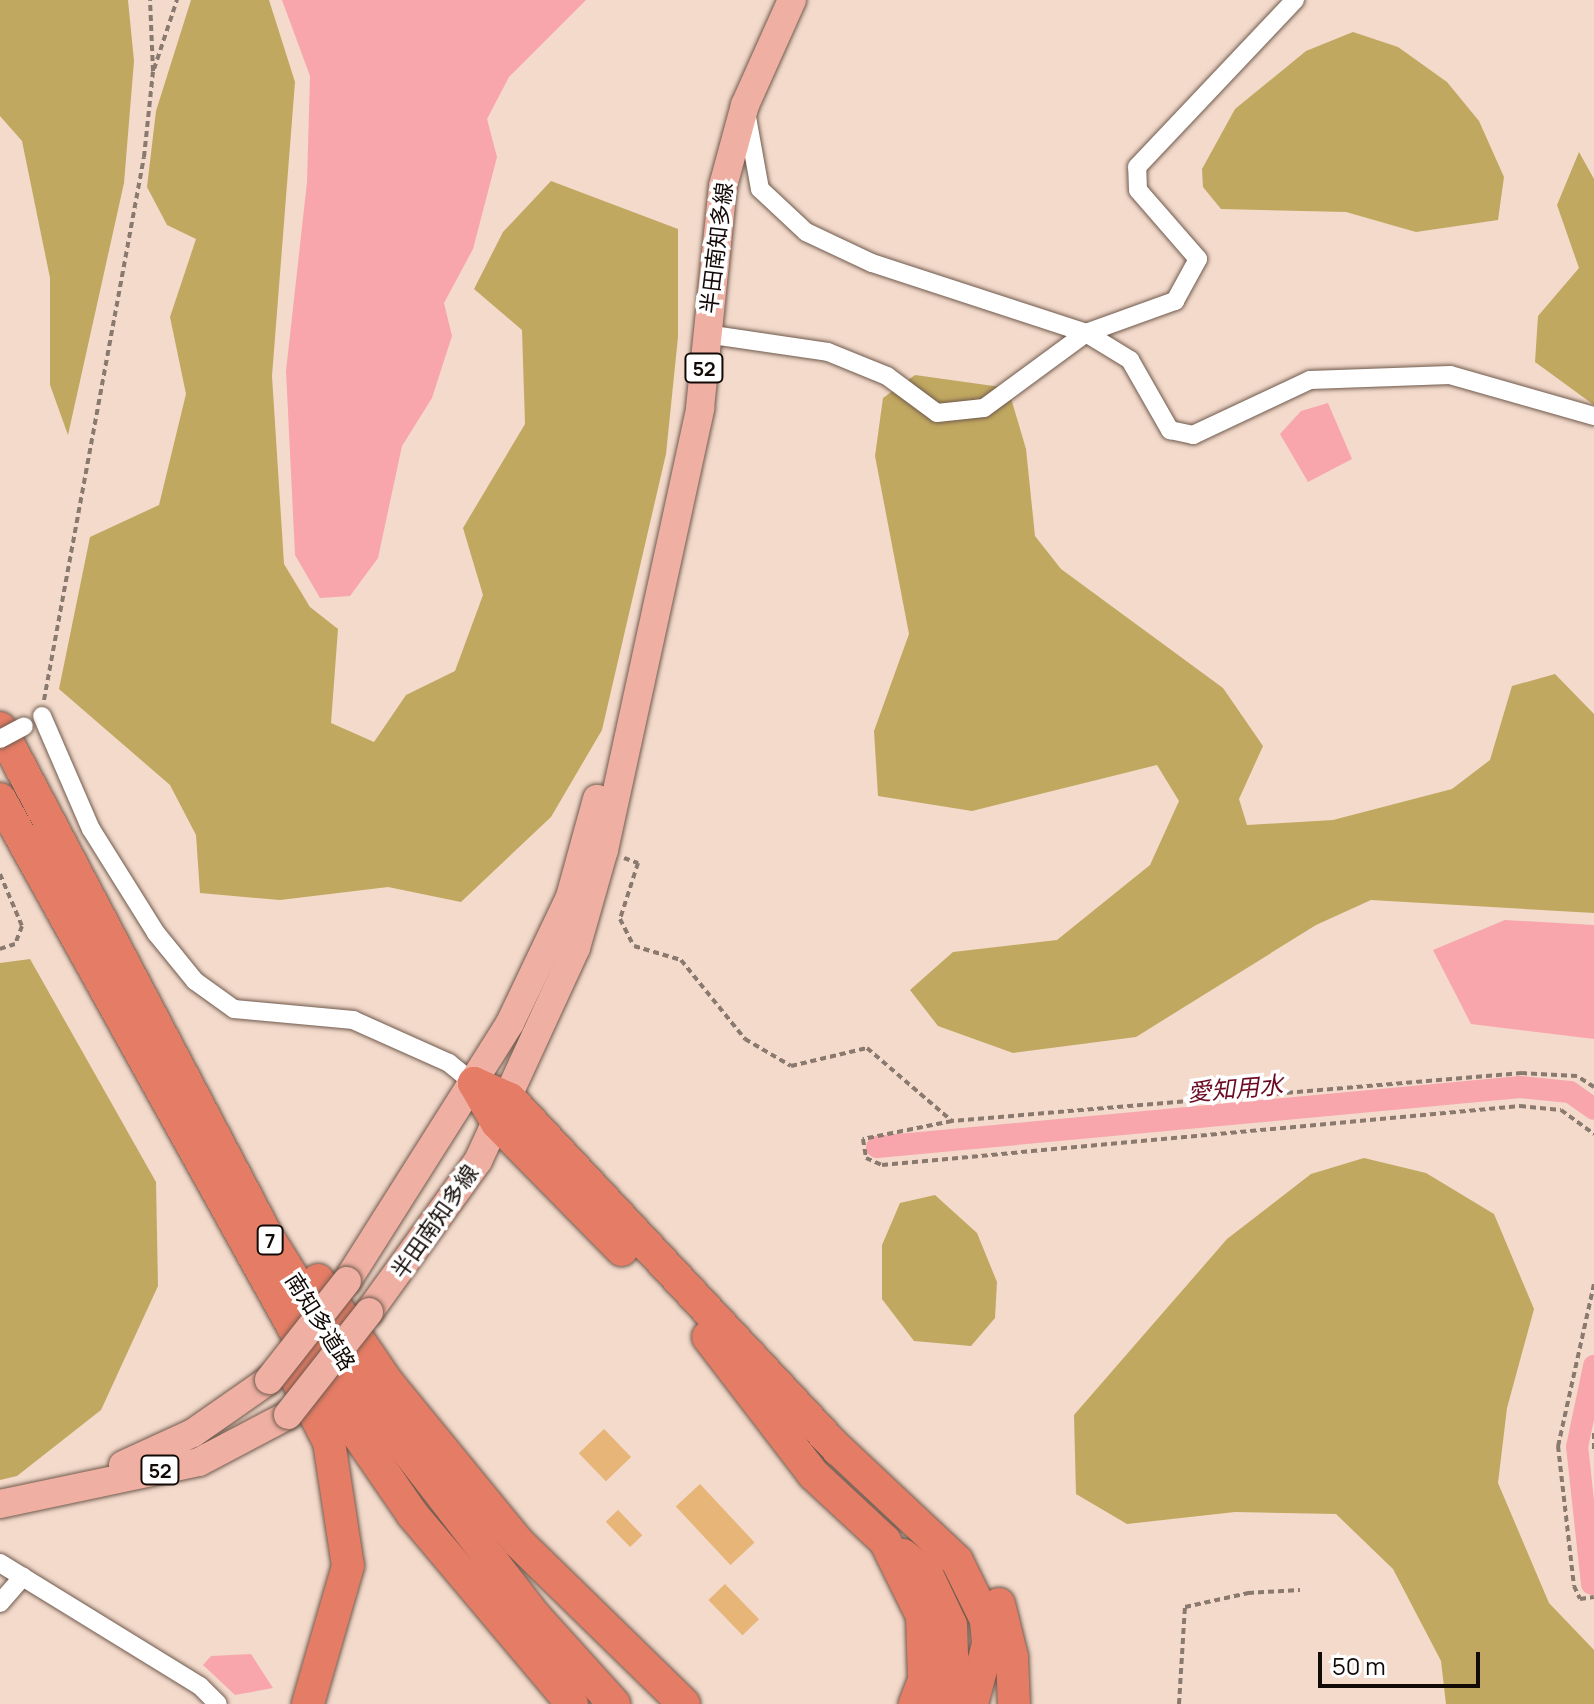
<!DOCTYPE html>
<meta charset="utf-8">
<style>
body{margin:0}
#map{position:relative;width:1594px;height:1704px;overflow:hidden;background:#f3dacb;font-family:Manrope,"Noto Sans JP",sans-serif}
div>[style]{position:absolute}
.forest>*{inset:0;background:#c1a860}
.water>*{inset:0;background:#f8a6ac}
.canal>*{height:22px;margin:-11px;padding:0 11px;transform-origin:11px;border-radius:11px;background:#f8a6ac}
.building>*{inset:0;background:#e6b577;transform-origin:0 0}
.path>*{height:4px;margin-top:-2px;transform-origin:0;background:repeating-linear-gradient(90deg,#8a796f 0 6px,transparent 0 10px)}
.roads{filter:drop-shadow(0 0 2px #6f5a4d) drop-shadow(0 0 2px #6f5a4d)}
.street>*{height:18px;margin:-9px;padding:0 9px;transform-origin:9px;border-radius:9px;background:#fff}
.primary>*{height:28px;margin:-14px;padding:0 14px;transform-origin:14px;border-radius:14px;background:#efb0a3}
.highway>*{height:32px;margin:-16px;padding:0 16px;transform-origin:16px;border-radius:16px;background:#e57c65}
.bridges{filter:drop-shadow(0 0 2px #6f5a4d) drop-shadow(0 0 2px #6f5a4d)}
.street-bridge>*{height:18px;margin:-9px;padding:0 9px;transform-origin:9px;border-radius:9px;background:#fff}
.primary-bridge>*{height:28px;margin:-14px;padding:0 14px;transform-origin:14px;border-radius:14px;background:#efb0a3}
span{translate:-50% -50%;white-space:nowrap;text-align:center;line-height:1.15;-webkit-text-stroke:7px #fff;paint-order:stroke}
.shield-label span{padding:2px 6px;background:#fff;border:2px solid;border-radius:6px;-webkit-text-stroke-width:0}
.shield-label{font-size:20px;color:#120a06;font-weight:700}
.street-label{font-size:22px;color:#120a06}
.water-label{font-size:24px;color:#6a0a22;font-style:italic}
.scale{position:absolute;left:1318px;top:1652px;width:162px;height:36px;box-sizing:border-box;border:4px solid #120a06;border-top:0;padding-left:10px;font-size:24px;line-height:28px;white-space:nowrap;color:#120a06;-webkit-text-stroke:6px #fff;paint-order:stroke}
</style>
<div id="map">
<div class="forest">
<div style="clip-path:polygon(0 0,128px 0,134px 61px,124px 183px,68px 435px,50px 385px,50px 278px,22px 141px,0 116px)"></div>
<div style="clip-path:polygon(191px 0,269px 0,295px 82px,272px 376px,284px 564px,310px 607px,338px 629px,331px 723px,374px 742px,406px 695px,455px 671px,483px 595px,463px 528px,525px 424px,522px 330px,474px 289px,503px 232px,551px 181px,678px 229px,678px 337px,666px 454px,602px 730px,551px 817px,461px 902px,388px 887px,280px 900px,200px 893px,196px 835px,170px 785px,59px 689px,90px 537px,159px 505px,186px 394px,170px 317px,196px 239px,167px 225px,147px 187px,156px 111px)"></div>
<div style="clip-path:polygon(1353px 32px,1398px 47px,1447px 82px,1479px 121px,1504px 177px,1498px 220px,1416px 232px,1346px 212px,1221px 209px,1203px 187px,1202px 169px,1235px 109px,1306px 51px)"></div>
<div style="clip-path:polygon(1579px 152px,1594px 179px,1594px 405px,1535px 362px,1538px 316px,1579px 268px,1557px 205px)"></div>
<div style="clip-path:polygon(915px 375px,1008px 388px,1026px 449px,1035px 536px,1061px 569px,1223px 688px,1263px 746px,1239px 799px,1247px 825px,1333px 820px,1452px 789px,1490px 760px,1512px 686px,1555px 674px,1594px 714px,1594px 913px,1371px 900px,1316px 925px,1136px 1037px,1013px 1053px,938px 1026px,910px 990px,953px 952px,1057px 940px,1150px 865px,1179px 801px,1157px 765px,972px 811px,878px 796px,874px 731px,909px 634px,875px 456px,883px 398px)"></div>
<div style="clip-path:polygon(30px 959px,156px 1182px,158px 1286px,101px 1410px,17px 1476px,0 1480px,0 963px)"></div>
<div style="clip-path:polygon(1364px 1158px,1426px 1173px,1494px 1214px,1534px 1309px,1507px 1408px,1498px 1483px,1549px 1603px,1594px 1650px,1594px 1704px,1446px 1704px,1441px 1661px,1393px 1569px,1336px 1514px,1235px 1512px,1127px 1524px,1076px 1494px,1074px 1415px,1227px 1239px,1311px 1174px)"></div>
<div style="clip-path:polygon(935px 1195px,977px 1233px,997px 1282px,995px 1318px,971px 1346px,914px 1341px,882px 1299px,882px 1245px,900px 1203px)"></div>
</div>
<div class="water">
<div style="clip-path:polygon(282px 0,586px 0,509px 77px,487px 119px,497px 157px,473px 249px,444px 303px,452px 336px,432px 398px,402px 446px,378px 558px,350px 596px,320px 598px,295px 555px,286px 371px,307px 182px,310px 76px)"></div>
<div style="clip-path:polygon(1328px 403px,1352px 459px,1308px 482px,1280px 434px,1301px 411px)"></div>
<div style="clip-path:polygon(1505px 920px,1594px 925px,1594px 1039px,1471px 1024px,1433px 950px)"></div>
<div style="clip-path:polygon(251px 1654px,273px 1688px,235px 1695px,203px 1665px,211px 1656px)"></div>
</div>
<div class="canal">
<div style="left:877px;top:1147px;width:646px;rotate:-5.33deg"></div>
<div style="left:1520px;top:1087px;width:50px;rotate:5.7deg"></div>
<div style="left:1570px;top:1092px;width:29px;rotate:35deg"></div>
<div style="left:1592px;top:1584px;width:138px;rotate:-96.2deg"></div>
<div style="left:1577px;top:1447px;width:83px;rotate:-78.1deg"></div>
</div>
<div class="building">
<div style="left:604px;top:1429px;width:39px;height:35px;rotate:46deg"></div>
<div style="left:700px;top:1484px;width:80px;height:33px;rotate:47deg"></div>
<div style="left:618px;top:1510px;width:35px;height:17px;rotate:46deg"></div>
<div style="left:725px;top:1584px;width:49px;height:23px;rotate:46deg"></div>
</div>
<div class="path">
<div style="left:154px;top:69px;width:73px;rotate:-71.6deg"></div>
<div style="left:44px;top:700px;width:552px;rotate:-79.57deg"></div>
<div style="left:144px;top:157px;width:86px;rotate:-84deg"></div>
<div style="left:153px;top:71px;width:71px;rotate:-92.4deg"></div>
<div style="left:624px;top:858px;width:15px;rotate:20deg"></div>
<div style="left:638px;top:863px;width:59px;rotate:107.8deg"></div>
<div style="left:620px;top:919px;width:30px;rotate:63deg"></div>
<div style="left:634px;top:946px;width:49px;rotate:16.6deg"></div>
<div style="left:681px;top:960px;width:102px;rotate:51deg"></div>
<div style="left:745px;top:1039px;width:53px;rotate:30.4deg"></div>
<div style="left:791px;top:1066px;width:78px;rotate:-13.3deg"></div>
<div style="left:867px;top:1048px;width:112px;rotate:40.7deg"></div>
<div style="left:0;top:874px;width:56px;rotate:67.1deg"></div>
<div style="left:22px;top:926px;width:19px;rotate:111deg"></div>
<div style="left:15px;top:944px;width:16px;rotate:162deg"></div>
<div style="left:1594px;top:1087px;width:20px;rotate:-147deg"></div>
<div style="left:1577px;top:1076px;width:55px;rotate:-176.9deg"></div>
<div style="left:1522px;top:1073px;width:572px;rotate:175.19deg"></div>
<div style="left:952px;top:1121px;width:91px;rotate:168.6deg"></div>
<div style="left:863px;top:1139px;width:19px;rotate:81deg"></div>
<div style="left:866px;top:1158px;width:17px;rotate:24deg"></div>
<div style="left:882px;top:1165px;width:641px;rotate:-5.28deg"></div>
<div style="left:1520px;top:1106px;width:41px;rotate:5.6deg"></div>
<div style="left:1561px;top:1110px;width:41px;rotate:36deg"></div>
<div style="left:1594px;top:1284px;width:166px;rotate:102.5deg"></div>
<div style="left:1558px;top:1446px;width:141px;rotate:83.5deg"></div>
<div style="left:1574px;top:1586px;width:14px;rotate:65deg"></div>
<div style="left:1580px;top:1599px;width:14px;rotate:-8deg"></div>
<div style="left:1594px;top:1433px;width:16px;rotate:90deg"></div>
<div style="left:1179px;top:1704px;width:97px;rotate:-86.5deg"></div>
<div style="left:1185px;top:1607px;width:65px;rotate:-12.5deg"></div>
<div style="left:1248px;top:1593px;width:52px;rotate:-3.3deg"></div>
</div>
<div class="roads">
<div class="street">
<div style="left:747px;top:117px;width:73px;rotate:79.8deg"></div>
<div style="left:760px;top:189px;width:63px;rotate:43.1deg"></div>
<div style="left:806px;top:232px;width:73px;rotate:25.2deg"></div>
<div style="left:872px;top:263px;width:225px;rotate:18.1deg"></div>
<div style="left:1086px;top:333px;width:52px;rotate:31.5deg"></div>
<div style="left:1130px;top:360px;width:81px;rotate:60.3deg"></div>
<div style="left:1170px;top:430px;width:24px;rotate:12deg"></div>
<div style="left:1193px;top:435px;width:129px;rotate:-25.2deg"></div>
<div style="left:1310px;top:380px;width:140px;rotate:-2deg"></div>
<div style="left:1450px;top:375px;width:150px;rotate:15.9deg"></div>
<div style="left:706px;top:334px;width:123px;rotate:8.4deg"></div>
<div style="left:828px;top:352px;width:64px;rotate:22.1deg"></div>
<div style="left:887px;top:376px;width:62px;rotate:36.5deg"></div>
<div style="left:937px;top:413px;width:47px;rotate:-6.1deg"></div>
<div style="left:984px;top:408px;width:127px;rotate:-36.3deg"></div>
<div style="left:1086px;top:333px;width:95px;rotate:-19.8deg"></div>
<div style="left:1175px;top:301px;width:48px;rotate:-61.3deg"></div>
<div style="left:1198px;top:259px;width:91px;rotate:-131deg"></div>
<div style="left:1138px;top:190px;width:23px;rotate:-92deg"></div>
<div style="left:1137px;top:167px;width:230px;rotate:-46.6deg"></div>
<div style="left:42px;top:716px;width:123px;rotate:66.6deg"></div>
<div style="left:91px;top:829px;width:123px;rotate:58deg"></div>
<div style="left:156px;top:933px;width:62px;rotate:50.9deg"></div>
<div style="left:195px;top:981px;width:48px;rotate:35.7deg"></div>
<div style="left:234px;top:1009px;width:120px;rotate:5.3deg"></div>
<div style="left:353px;top:1020px;width:105px;rotate:24.1deg"></div>
<div style="left:449px;top:1063px;width:32px;rotate:39deg"></div>
<div style="left:0;top:1563px;width:235px;rotate:31.6deg"></div>
<div style="left:200px;top:1686px;width:25px;rotate:45deg"></div>
<div style="left:0;top:1603px;width:35px;rotate:-49deg"></div>
</div>
<div class="primary">
<div style="left:347px;top:1281px;width:305px;rotate:-57.7deg"></div>
<div style="left:510px;top:1023px;width:140px;rotate:-64.5deg"></div>
<div style="left:570px;top:897px;width:102px;rotate:-74.6deg"></div>
<div style="left:369px;top:1312px;width:186px;rotate:-54.2deg"></div>
<div style="left:478px;top:1161px;width:234px;rotate:-65.3deg"></div>
<div style="left:576px;top:948px;width:102px;rotate:-74.1deg"></div>
<div style="left:604px;top:850px;width:452px;rotate:-77.7deg"></div>
<div style="left:700px;top:408px;width:223px;rotate:-84.1deg"></div>
<div style="left:723px;top:186px;width:84px;rotate:-74.8deg"></div>
<div style="left:745px;top:105px;width:115px;rotate:-65.9deg"></div>
<div style="left:123px;top:1465px;width:77px;rotate:-24.6deg"></div>
<div style="left:193px;top:1433px;width:93px;rotate:-34.9deg"></div>
<div style="left:0;top:1504px;width:203px;rotate:-11.9deg"></div>
<div style="left:199px;top:1462px;width:101px;rotate:-27.8deg"></div>
</div>
<div class="highway">
<div style="left:0;top:728px;width:572px;rotate:62.27deg"></div>
<div style="left:266px;top:1234px;width:200px;rotate:58.3deg"></div>
<div style="left:371px;top:1404px;width:267px;rotate:52.3deg"></div>
<div style="left:534px;top:1615px;width:120px;rotate:48deg"></div>
<div style="left:0;top:799px;width:686px;rotate:60.97deg"></div>
<div style="left:333px;top:1399px;width:141px;rotate:55.4deg"></div>
<div style="left:413px;top:1515px;width:247px;rotate:49.9deg"></div>
<div style="left:474px;top:1083px;width:39px;rotate:24deg"></div>
<div style="left:510px;top:1099px;width:481px;rotate:46.9deg"></div>
<div style="left:839px;top:1450px;width:162px;rotate:43.2deg"></div>
<div style="left:957px;top:1561px;width:66px;rotate:63.8deg"></div>
<div style="left:986px;top:1620px;width:24px;rotate:85deg"></div>
<div style="left:988px;top:1644px;width:62px;rotate:104.9deg"></div>
<div style="left:474px;top:1083px;width:46px;rotate:60.1deg"></div>
<div style="left:497px;top:1123px;width:178px;rotate:45.5deg"></div>
<div style="left:318px;top:1280px;width:125px;rotate:55.8deg"></div>
<div style="left:388px;top:1383px;width:205px;rotate:50.7deg"></div>
<div style="left:518px;top:1542px;width:232px;rotate:44.3deg"></div>
<div style="left:708px;top:1337px;width:173px;rotate:52.5deg"></div>
<div style="left:813px;top:1474px;width:98px;rotate:42.9deg"></div>
<div style="left:885px;top:1541px;width:84px;rotate:63.7deg"></div>
<div style="left:922px;top:1616px;width:64px;rotate:88.2deg"></div>
<div style="left:924px;top:1680px;width:26px;rotate:111deg"></div>
<div style="left:291px;top:1368px;width:83px;rotate:62.8deg"></div>
<div style="left:329px;top:1442px;width:125px;rotate:81.3deg"></div>
<div style="left:348px;top:1566px;width:144px;rotate:106.2deg"></div>
<div style="left:903px;top:1555px;width:31px;rotate:38deg"></div>
<div style="left:927px;top:1574px;width:56px;rotate:64.8deg"></div>
<div style="left:951px;top:1625px;width:56px;rotate:88deg"></div>
<div style="left:953px;top:1681px;width:25px;rotate:116deg"></div>
<div style="left:999px;top:1604px;width:55px;rotate:76.2deg"></div>
<div style="left:1012px;top:1657px;width:47px;rotate:87.6deg"></div>
</div>
</div>
<div class="bridges">
<div class="street-bridge">
<div style="left:0;top:739px;width:27px;rotate:-28deg"></div>
</div>
<div class="primary-bridge">
<div style="left:269px;top:1380px;width:126px;rotate:-51.8deg"></div>
<div style="left:288px;top:1415px;width:131px;rotate:-51.8deg"></div>
</div>
</div>
<div class="shield-label">
<span style="left:704px;top:368px">52</span>
<span style="left:270px;top:1240px">7</span>
<span style="left:160px;top:1470px">52</span>
</div>
<div class="street-label">
<span style="left:717px;top:248px;rotate:-83deg">半田南知多線</span>
<span style="left:435px;top:1222px;rotate:-55deg">半田南知多線</span>
<span style="left:320px;top:1322px;rotate:58deg">南知多道路</span>
</div>
<div class="water-label">
<span style="left:1235px;top:1088px;rotate:-5deg">愛知用水</span>
</div>
<div class="scale">50 m</div>
</div>
